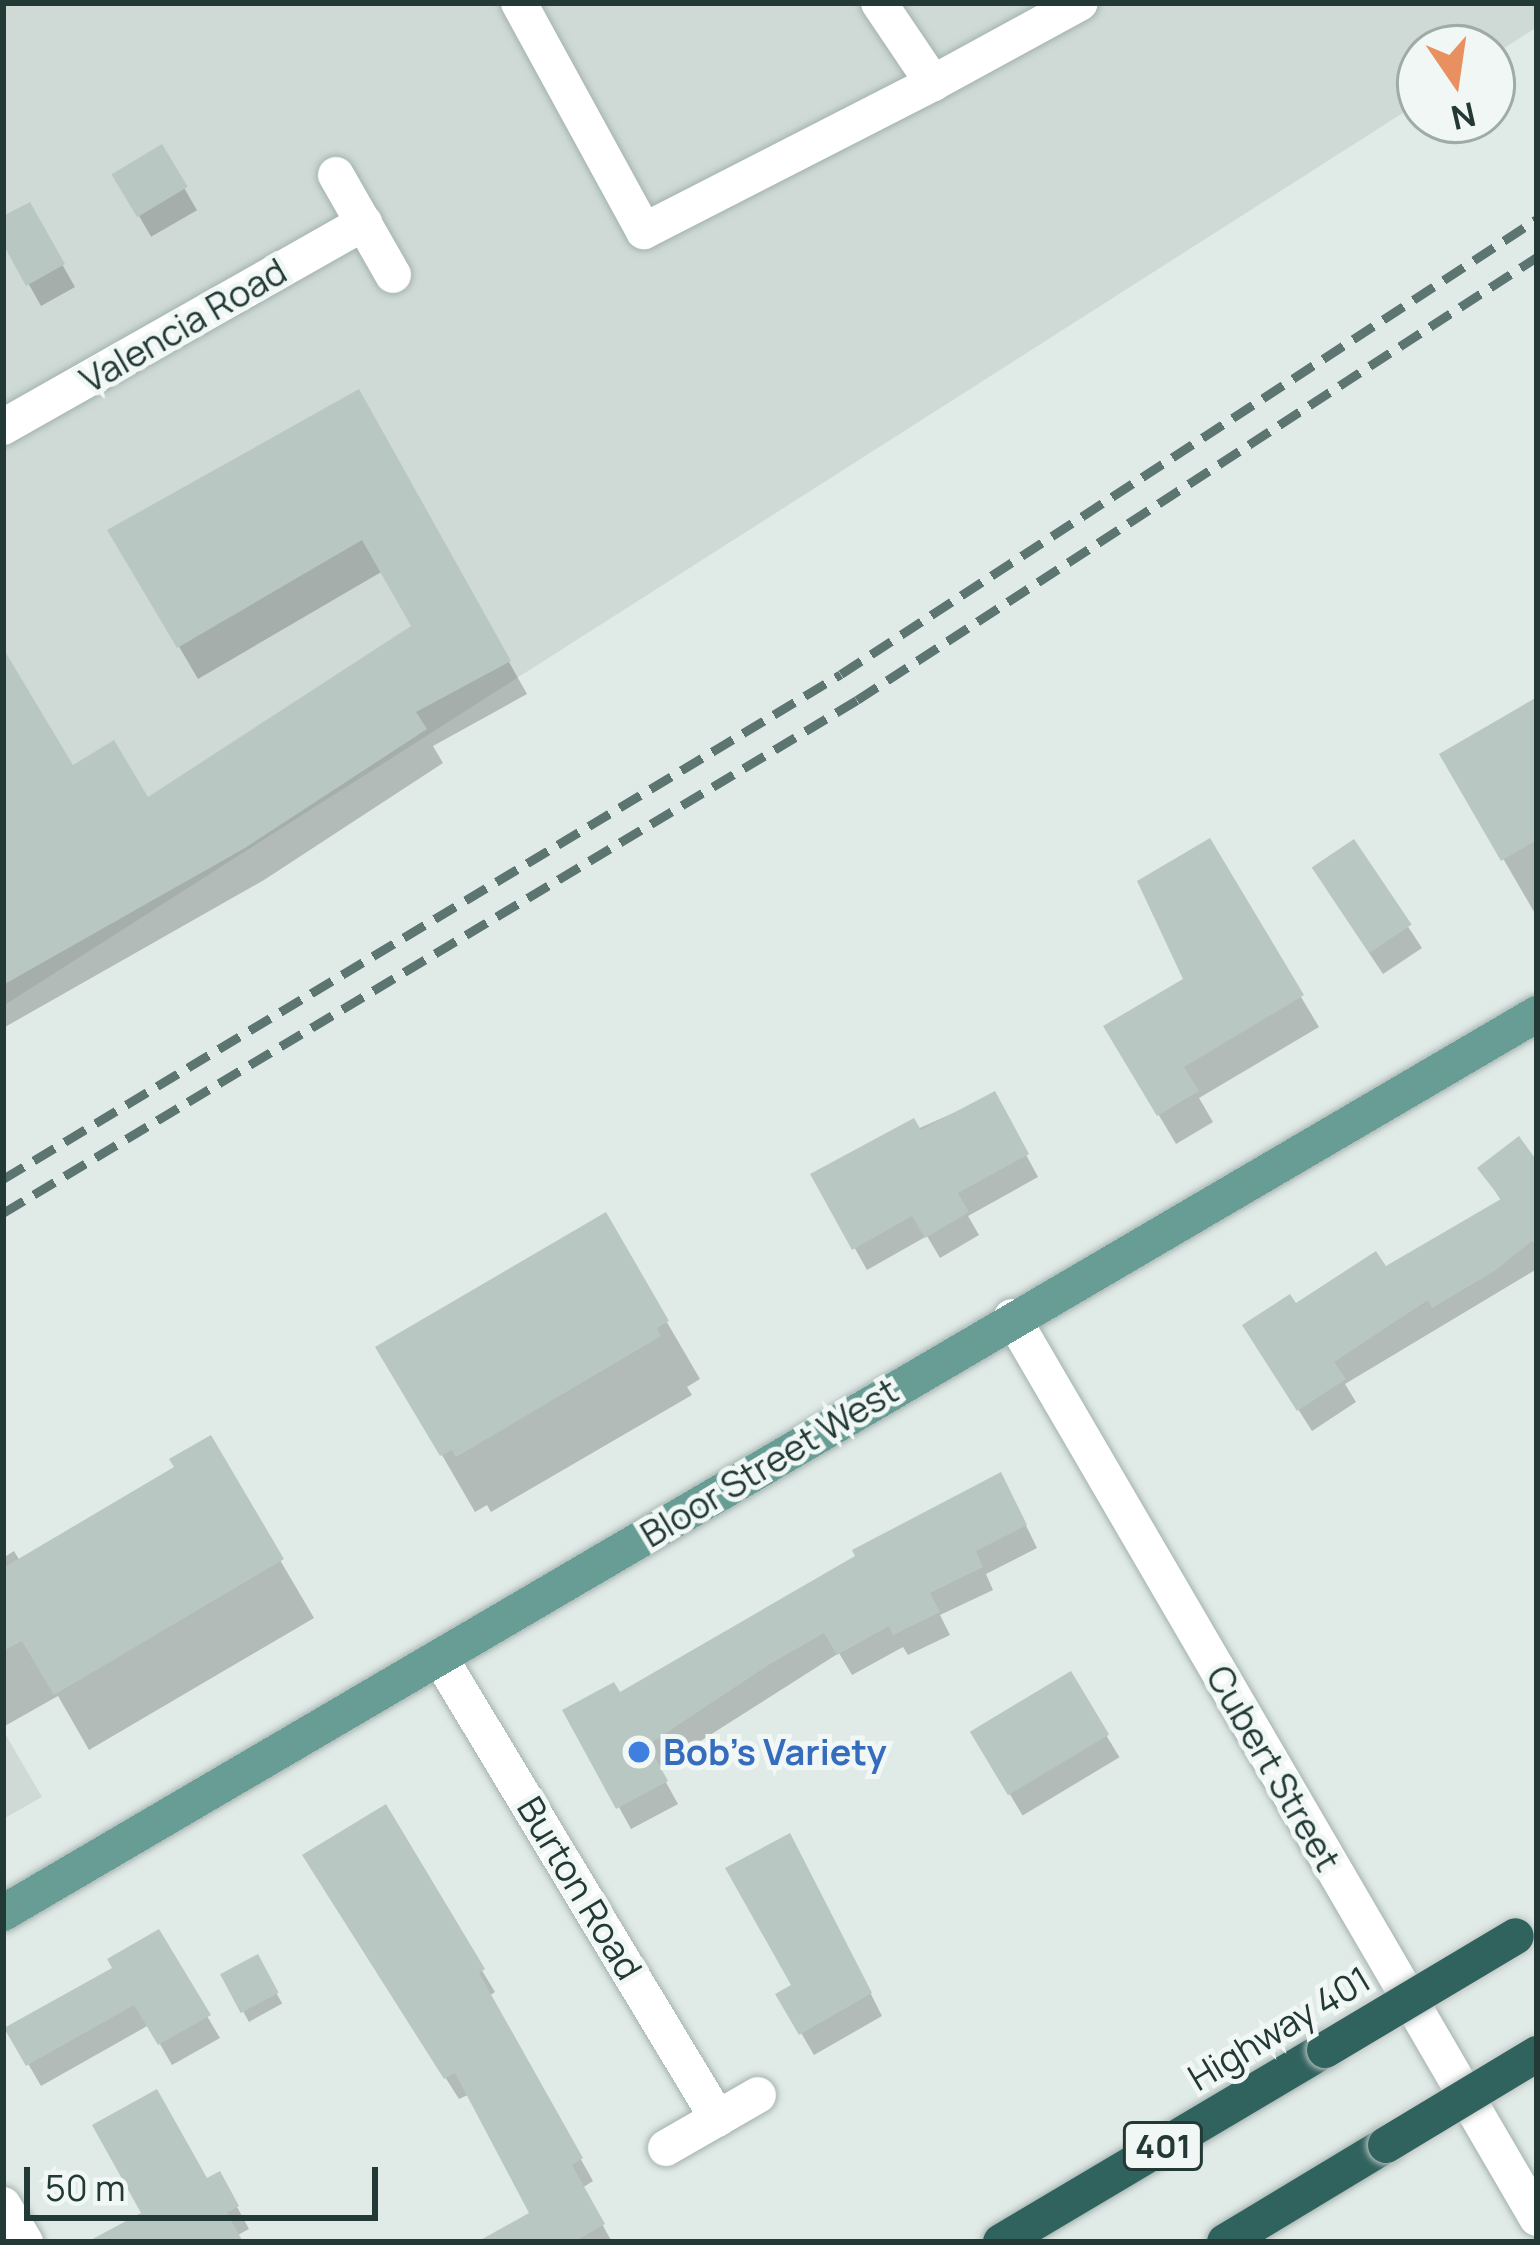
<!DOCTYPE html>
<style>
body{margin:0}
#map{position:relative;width:1540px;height:2245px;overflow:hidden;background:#e0eae7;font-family:Manrope,sans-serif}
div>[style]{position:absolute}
.built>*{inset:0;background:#cfdad6}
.shadow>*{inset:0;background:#0003;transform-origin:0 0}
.building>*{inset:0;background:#b9c7c3;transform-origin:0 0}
.roads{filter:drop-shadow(0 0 3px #a3b1ae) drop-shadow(0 0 3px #a3b1ae)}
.minor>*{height:36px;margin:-18px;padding:0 18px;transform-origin:18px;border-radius:18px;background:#fff}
.major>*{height:36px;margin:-18px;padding:0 18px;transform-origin:18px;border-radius:18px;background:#679d95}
.highway>*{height:36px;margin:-18px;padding:0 18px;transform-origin:18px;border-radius:18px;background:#30635e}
.rail>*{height:9px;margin-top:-4.5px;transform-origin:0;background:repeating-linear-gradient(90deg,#5c7571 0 24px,transparent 0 36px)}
.bridges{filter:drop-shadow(0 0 3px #bdc4c2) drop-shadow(0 0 3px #bdc4c2)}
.highway-bridge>*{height:36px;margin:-18px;padding:0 18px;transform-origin:18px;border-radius:18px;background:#30635e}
.dots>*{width:33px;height:33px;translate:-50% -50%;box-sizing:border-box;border:6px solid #f0f7f4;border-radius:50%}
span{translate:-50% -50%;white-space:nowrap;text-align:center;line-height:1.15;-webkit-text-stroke:10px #f0f7f4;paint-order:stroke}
.shield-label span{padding:3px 9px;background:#f0f7f4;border:3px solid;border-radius:9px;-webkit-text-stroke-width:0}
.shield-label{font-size:33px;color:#223935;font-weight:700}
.street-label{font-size:36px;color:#223935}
.shop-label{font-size:36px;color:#366cbe;font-weight:700}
.left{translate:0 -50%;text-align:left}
.frame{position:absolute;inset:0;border:6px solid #223935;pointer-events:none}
.north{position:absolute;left:1396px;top:24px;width:120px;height:120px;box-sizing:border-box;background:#f0f7f4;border:3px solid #9eaba8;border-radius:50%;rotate:167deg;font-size:33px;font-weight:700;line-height:48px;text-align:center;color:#223935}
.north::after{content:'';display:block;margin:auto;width:42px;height:54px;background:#e99060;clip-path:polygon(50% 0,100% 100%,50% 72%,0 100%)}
.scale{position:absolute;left:24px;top:2167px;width:354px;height:54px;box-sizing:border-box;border:6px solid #223935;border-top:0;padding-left:15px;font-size:36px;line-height:42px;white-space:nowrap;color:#223935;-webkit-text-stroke:9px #f0f7f4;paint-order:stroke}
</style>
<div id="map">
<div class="built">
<div style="clip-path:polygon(3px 3px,1537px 3px,1537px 27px,1492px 56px,1492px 48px,1420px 48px,1420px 102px,3px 1006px)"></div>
<div style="clip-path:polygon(3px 1730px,42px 1797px,3px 1819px)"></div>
</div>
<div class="shadow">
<div style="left:161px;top:148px;width:72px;height:53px;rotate:60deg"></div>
<div style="clip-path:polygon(29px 206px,75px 287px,41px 306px,3px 238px,3px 220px)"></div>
<div style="clip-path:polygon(358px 393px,527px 694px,433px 746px,443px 763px,264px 880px,5px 1027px,3px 654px,72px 769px,147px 801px,415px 627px,383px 571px,198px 679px,111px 531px)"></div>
<div style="clip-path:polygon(1537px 700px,1537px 917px,1476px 812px)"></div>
<div style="clip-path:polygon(1208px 842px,1319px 1027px,1199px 1098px,1213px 1122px,1176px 1144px,1107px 1028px,1187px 980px)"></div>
<div style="clip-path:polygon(1353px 843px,1422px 948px,1383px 974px,1327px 890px)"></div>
<div style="clip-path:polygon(994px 1095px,1038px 1177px,968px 1216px,979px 1235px,940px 1258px,927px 1236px,867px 1270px,814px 1175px)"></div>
<div style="clip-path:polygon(1537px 1158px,1537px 1269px,1345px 1384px,1356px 1402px,1312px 1431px,1259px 1348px,1296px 1307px,1386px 1270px,1502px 1202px,1481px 1169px)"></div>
<div style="clip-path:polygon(605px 1216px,700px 1379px,687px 1387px,692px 1395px,491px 1512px,487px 1505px,475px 1512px,380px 1348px)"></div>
<div style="clip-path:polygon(209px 1439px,314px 1618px,89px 1750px,58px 1696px,3px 1727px,3px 1558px,14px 1551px,20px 1561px,178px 1468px)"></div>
<div style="clip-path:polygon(1012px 1497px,1037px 1548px,986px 1574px,993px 1590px,940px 1615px,950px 1635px,908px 1655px,903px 1647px,852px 1675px,839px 1653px,658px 1768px,678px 1804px,631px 1829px,566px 1711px,619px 1696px)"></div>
<div style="left:1070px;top:1675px;width:96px;height:113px;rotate:59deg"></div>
<div style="clip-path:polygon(384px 1808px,495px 1992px,489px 1996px,593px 2181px,582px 2188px,612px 2242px,520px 2242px,533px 2214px,470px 2094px,459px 2099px,319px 1878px)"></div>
<div style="clip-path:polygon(802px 1858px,882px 2016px,814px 2055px,779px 1995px,795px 1986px)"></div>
<div style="clip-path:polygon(158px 1933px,220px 2038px,172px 2065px,149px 2025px,41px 2086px,8px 2029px,116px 1969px)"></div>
<div style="left:257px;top:1958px;width:52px;height:38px;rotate:61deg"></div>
<div style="clip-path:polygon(206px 2182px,231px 2196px,249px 2229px,236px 2236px,240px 2242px,150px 2242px)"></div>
</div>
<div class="building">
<div style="left:162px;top:144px;width:50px;height:59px;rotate:59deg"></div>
<div style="clip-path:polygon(30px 202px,65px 264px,26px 286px,3px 244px,3px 216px)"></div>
<div style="clip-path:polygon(359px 389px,511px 661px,416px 712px,427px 729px,245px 848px,3px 985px,3px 648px,73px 765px,114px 740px,148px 797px,411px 626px,362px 540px,177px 648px,107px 530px)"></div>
<div style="clip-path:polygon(1537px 697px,1537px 840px,1501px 861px,1439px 754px)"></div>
<div style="clip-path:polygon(1210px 838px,1304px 995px,1184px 1067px,1199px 1091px,1157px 1116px,1103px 1026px,1183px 979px,1137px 881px)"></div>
<div style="left:1354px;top:839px;width:103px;height:51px;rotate:56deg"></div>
<div style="clip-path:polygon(995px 1091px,1029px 1154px,958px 1193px,969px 1212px,925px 1238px,912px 1216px,852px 1250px,810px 1174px,914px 1118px,921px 1130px)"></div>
<div style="clip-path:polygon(1519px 1136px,1537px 1161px,1537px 1247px,1532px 1241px,1493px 1272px,1432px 1308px,1428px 1300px,1334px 1362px,1346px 1379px,1297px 1411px,1242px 1325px,1290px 1294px,1296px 1303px,1376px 1251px,1386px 1266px,1501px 1199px,1477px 1168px)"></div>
<div style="clip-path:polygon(606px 1212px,669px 1321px,657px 1328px,661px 1336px,456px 1457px,452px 1450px,440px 1456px,375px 1347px)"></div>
<div style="clip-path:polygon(211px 1435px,284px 1559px,54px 1695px,22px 1641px,3px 1651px,3px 1568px,174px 1467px,169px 1459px)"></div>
<div style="clip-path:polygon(1001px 1472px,1027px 1525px,976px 1551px,983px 1567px,930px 1593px,940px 1612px,893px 1635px,889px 1626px,837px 1655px,824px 1633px,770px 1664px,648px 1745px,668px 1781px,616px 1809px,562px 1710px,614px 1682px,620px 1692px,855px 1556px,852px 1550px)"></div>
<div style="left:1071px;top:1671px;width:74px;height:118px;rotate:59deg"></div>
<div style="clip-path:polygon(386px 1804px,485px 1969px,479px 1973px,583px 2158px,572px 2165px,605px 2224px,574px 2242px,477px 2242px,529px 2213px,455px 2073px,444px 2079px,302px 1855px)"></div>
<div style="clip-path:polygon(790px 1833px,872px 1993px,799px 2035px,775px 1994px,791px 1985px,725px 1868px)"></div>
<div style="clip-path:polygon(159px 1929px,211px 2015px,158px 2045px,134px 2005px,26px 2066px,4px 2028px,112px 1968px,107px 1959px)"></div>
<div style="left:258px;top:1954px;width:44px;height:43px;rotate:62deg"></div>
<div style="clip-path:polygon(157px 2089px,207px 2178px,220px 2171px,239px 2206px,227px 2213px,243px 2242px,87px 2242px,141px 2213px,92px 2125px)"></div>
</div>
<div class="roads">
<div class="minor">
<div style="left:519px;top:3px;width:260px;rotate:61.3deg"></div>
<div style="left:644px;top:231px;width:325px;rotate:-27.1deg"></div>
<div style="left:879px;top:3px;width:97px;rotate:56deg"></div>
<div style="left:933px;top:83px;width:167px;rotate:-28.6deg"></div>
<div style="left:336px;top:175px;width:115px;rotate:60.3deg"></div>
<div style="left:3px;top:427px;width:415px;rotate:-29.5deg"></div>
<div style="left:1012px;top:1317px;width:1043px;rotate:59.77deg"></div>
<div style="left:440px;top:1658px;width:538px;rotate:58.91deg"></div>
<div style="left:666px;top:2148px;width:106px;rotate:-29.9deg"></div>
<div style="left:3px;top:2205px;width:43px;rotate:59.3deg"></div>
</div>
<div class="major">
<div style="left:3px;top:1913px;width:1778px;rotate:-30.37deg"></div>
</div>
<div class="highway">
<div style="left:1001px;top:2242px;width:377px;rotate:-30.7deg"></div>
<div style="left:1225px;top:2242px;width:188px;rotate:-31.1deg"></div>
</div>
</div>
<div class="rail">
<div style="left:3px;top:1179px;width:978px;rotate:-31.07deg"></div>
<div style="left:841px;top:674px;width:832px;rotate:-33.17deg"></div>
<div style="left:3px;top:1213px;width:996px;rotate:-30.99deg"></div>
<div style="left:857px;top:700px;width:812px;rotate:-33.08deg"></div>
</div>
<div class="bridges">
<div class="highway-bridge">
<div style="left:1325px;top:2050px;width:222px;rotate:-30.8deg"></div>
<div style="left:1386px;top:2145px;width:176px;rotate:-31.1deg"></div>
</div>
</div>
<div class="dots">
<div style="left:639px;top:1752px;background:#3f7fe0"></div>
</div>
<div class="shield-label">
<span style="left:1163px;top:2146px">401</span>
</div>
<div class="street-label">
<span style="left:183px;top:325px;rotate:-30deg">Valencia Road</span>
<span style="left:769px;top:1462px;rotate:-31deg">Bloor Street West</span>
<span style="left:1274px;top:1768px;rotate:60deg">Cubert Street</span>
<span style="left:580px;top:1888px;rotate:59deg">Burton Road</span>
<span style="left:1279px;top:2028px;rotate:-31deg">Highway 401</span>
</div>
<div class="shop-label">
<span class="left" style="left:663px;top:1752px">Bob's Variety</span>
</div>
<div class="frame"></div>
<div class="north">N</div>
<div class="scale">50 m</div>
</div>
